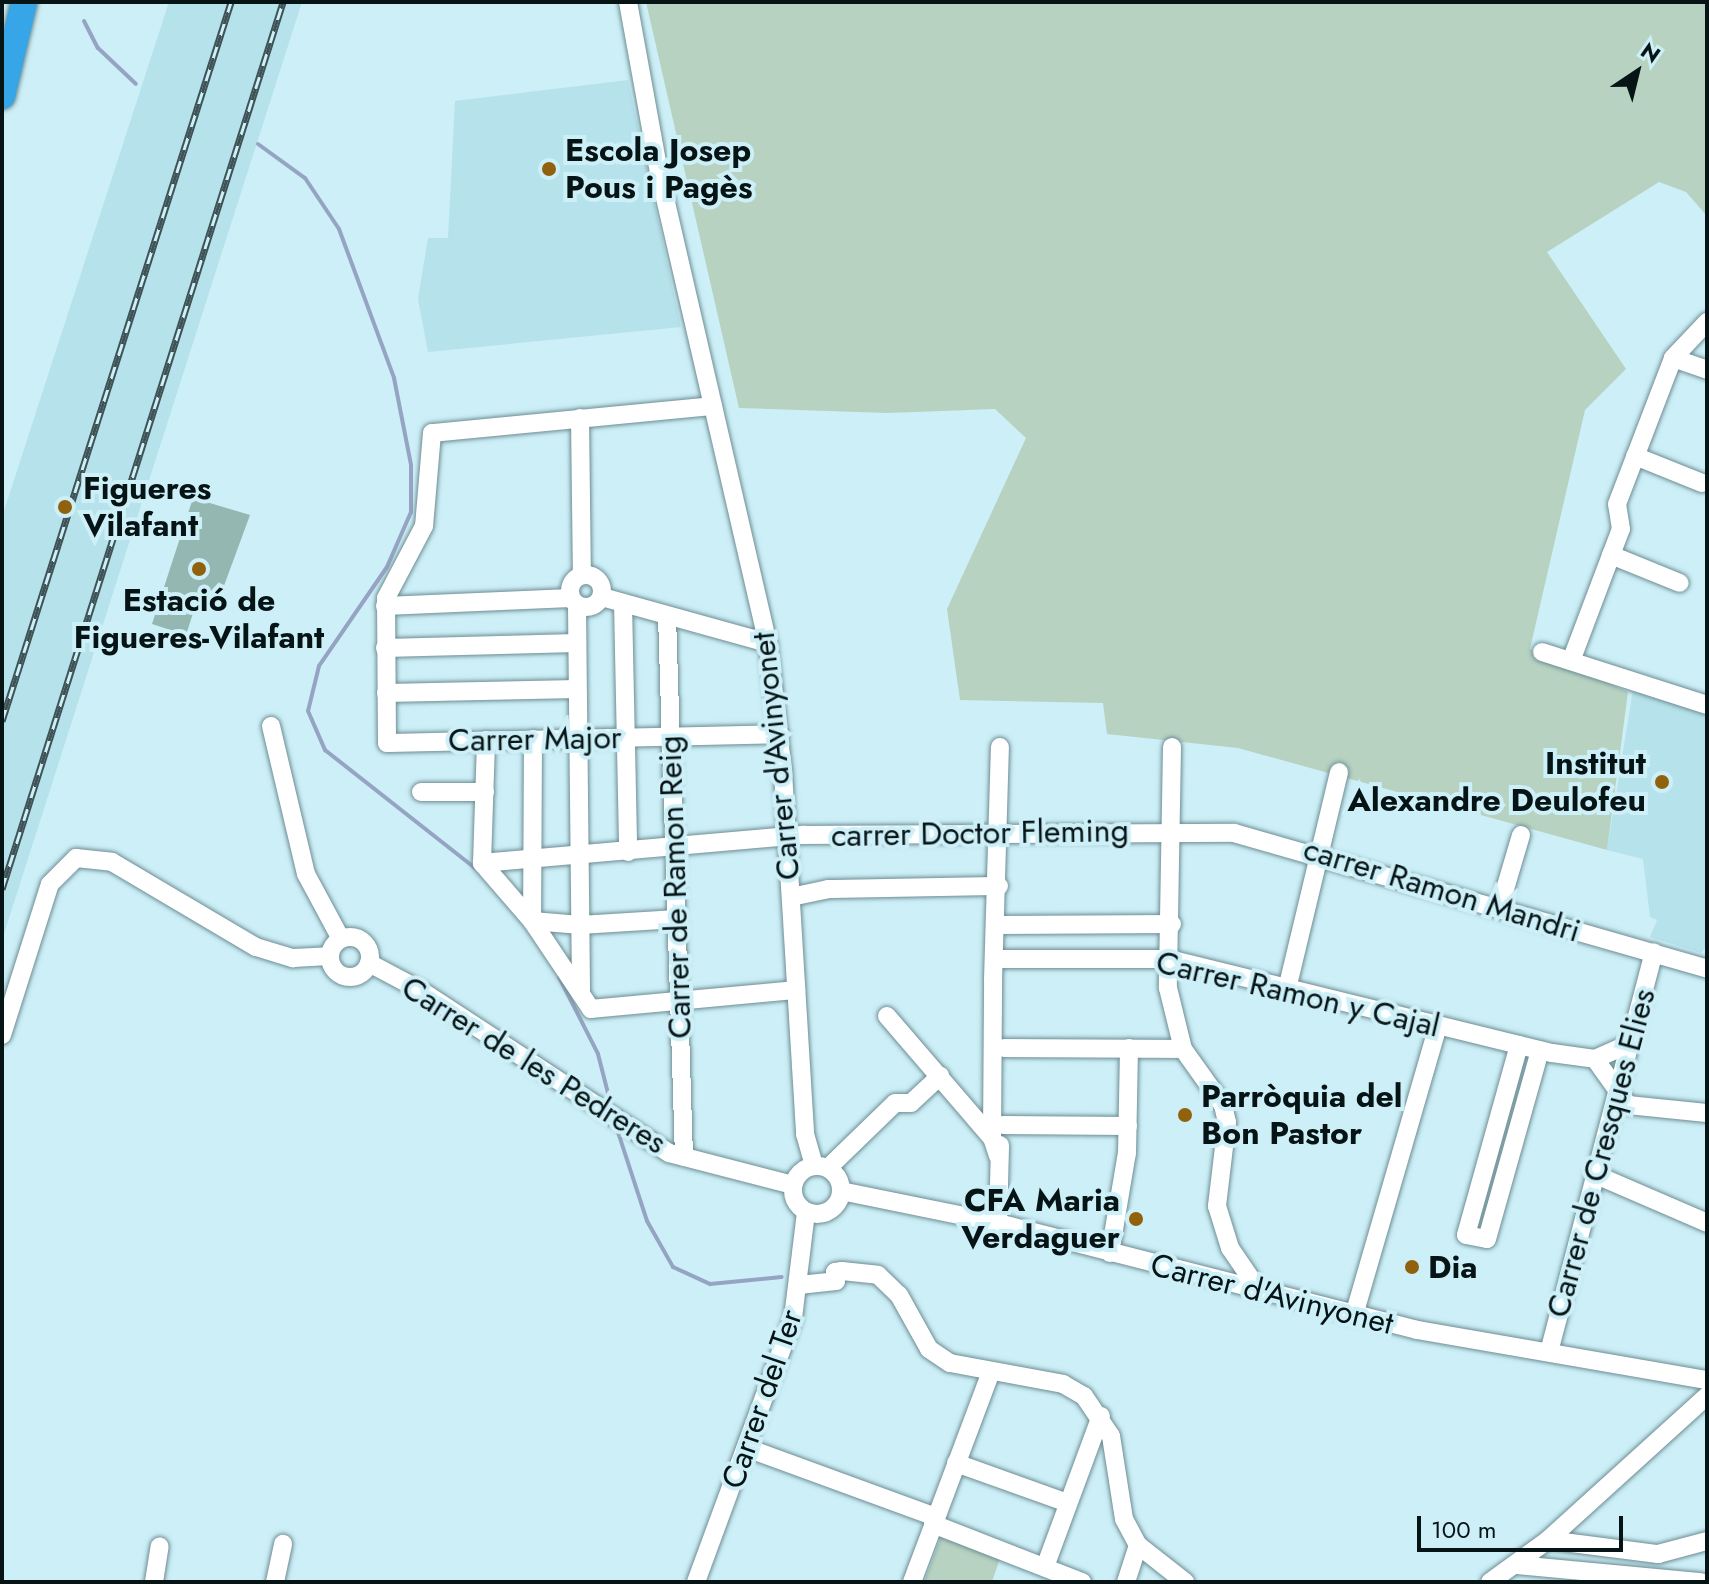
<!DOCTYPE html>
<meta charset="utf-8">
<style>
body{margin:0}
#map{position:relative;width:1709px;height:1584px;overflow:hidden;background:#cdeff7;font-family:Jost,sans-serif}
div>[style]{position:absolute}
.built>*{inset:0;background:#b6e2eb}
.green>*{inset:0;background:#b7d2c1}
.stream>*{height:4px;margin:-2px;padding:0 2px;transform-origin:2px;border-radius:2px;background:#96a4c4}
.building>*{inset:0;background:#95b7b2}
.roads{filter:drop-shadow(0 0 2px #6d8d94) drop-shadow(0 0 2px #6d8d94)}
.minor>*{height:18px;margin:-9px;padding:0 9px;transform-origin:9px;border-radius:9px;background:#fff}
.minor>.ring{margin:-9px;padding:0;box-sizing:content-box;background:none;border:18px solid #fff;border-radius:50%}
.highway>*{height:26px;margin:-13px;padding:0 13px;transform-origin:13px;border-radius:13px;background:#36a6e8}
.rail>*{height:7px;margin-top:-3.5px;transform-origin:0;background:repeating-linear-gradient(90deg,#cdeff7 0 12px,#3f5256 0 24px);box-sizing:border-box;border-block:2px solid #3f5256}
.dots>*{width:22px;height:22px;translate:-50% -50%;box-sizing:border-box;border:4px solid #cdeff7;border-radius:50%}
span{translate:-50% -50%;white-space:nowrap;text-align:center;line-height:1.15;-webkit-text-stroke:8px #cdeff7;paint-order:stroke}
.poi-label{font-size:32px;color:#071416;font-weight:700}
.left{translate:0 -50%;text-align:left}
.right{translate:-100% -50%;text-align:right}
.street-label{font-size:32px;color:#071416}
.frame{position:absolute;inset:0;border:4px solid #071416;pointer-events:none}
.north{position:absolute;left:1597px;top:32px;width:80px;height:80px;-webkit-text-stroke:6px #cdeff7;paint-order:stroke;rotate:35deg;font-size:22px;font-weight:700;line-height:32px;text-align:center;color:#071416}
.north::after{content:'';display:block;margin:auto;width:28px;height:36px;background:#071416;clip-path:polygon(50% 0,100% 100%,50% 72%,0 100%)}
.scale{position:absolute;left:1417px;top:1516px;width:206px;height:36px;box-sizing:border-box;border:4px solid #071416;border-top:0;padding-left:10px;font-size:24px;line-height:28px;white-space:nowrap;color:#071416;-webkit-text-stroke:6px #cdeff7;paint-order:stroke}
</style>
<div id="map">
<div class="built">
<div style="clip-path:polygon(169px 2px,302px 2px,2px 940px,2px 517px)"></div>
<div style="clip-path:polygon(628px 80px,681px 327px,428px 352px,418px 299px,428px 238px,448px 238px,455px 101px)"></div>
<div style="clip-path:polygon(1633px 690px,1707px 713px,1707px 946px,1701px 953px,1650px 937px,1657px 920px,1650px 917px,1643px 859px,1607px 850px)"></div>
</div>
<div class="green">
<div style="clip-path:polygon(646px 2px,1707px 2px,1707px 216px,1686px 192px,1659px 182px,1547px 252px,1626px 369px,1585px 410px,1530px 649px,1628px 692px,1607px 850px,1238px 748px,1107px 734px,1103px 703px,960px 700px,947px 609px,1026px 438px,995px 409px,887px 413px,739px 408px)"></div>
<div style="clip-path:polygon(941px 1537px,1000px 1558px,992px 1582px,924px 1582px)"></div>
</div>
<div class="stream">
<div style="left:84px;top:21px;width:30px;rotate:63deg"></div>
<div style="left:98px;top:48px;width:52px;rotate:43.5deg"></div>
<div style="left:258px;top:144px;width:58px;rotate:35.9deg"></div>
<div style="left:305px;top:178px;width:61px;rotate:56.3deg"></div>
<div style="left:339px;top:229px;width:159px;rotate:69.7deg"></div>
<div style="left:394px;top:378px;width:89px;rotate:78.9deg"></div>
<div style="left:411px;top:465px;width:47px;rotate:90deg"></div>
<div style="left:411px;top:512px;width:60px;rotate:113.6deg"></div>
<div style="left:387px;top:567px;width:120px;rotate:124.5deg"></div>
<div style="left:319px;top:666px;width:46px;rotate:103.7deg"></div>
<div style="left:308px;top:711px;width:43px;rotate:66.4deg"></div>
<div style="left:325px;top:750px;width:192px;rotate:38.2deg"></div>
<div style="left:559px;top:977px;width:86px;rotate:63.1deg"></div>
<div style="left:598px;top:1054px;width:57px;rotate:75.7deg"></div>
<div style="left:616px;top:1126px;width:100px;rotate:71.9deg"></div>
<div style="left:647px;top:1221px;width:53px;rotate:60.5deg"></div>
<div style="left:673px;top:1267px;width:41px;rotate:24.7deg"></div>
<div style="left:710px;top:1284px;width:72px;rotate:-5.6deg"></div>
</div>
<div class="building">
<div style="clip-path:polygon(193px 498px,250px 515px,214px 613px,195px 607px,186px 635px,152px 624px)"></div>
</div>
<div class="roads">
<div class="minor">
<div style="left:628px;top:2px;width:173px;rotate:79.7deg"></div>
<div style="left:659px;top:172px;width:483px;rotate:77deg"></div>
<div style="left:768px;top:643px;width:130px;rotate:83.4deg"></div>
<div style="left:783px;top:772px;width:363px;rotate:86.5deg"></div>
<div style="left:805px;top:1134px;width:33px;rotate:74deg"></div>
<div style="left:1673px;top:358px;width:36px;rotate:19deg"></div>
<div style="left:713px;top:406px;width:282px;rotate:174.5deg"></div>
<div style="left:432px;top:433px;width:93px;rotate:94.9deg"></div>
<div style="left:424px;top:526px;width:81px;rotate:117.8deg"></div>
<div style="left:386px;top:598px;width:145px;rotate:89.6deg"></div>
<div style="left:387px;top:743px;width:393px;rotate:-1.3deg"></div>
<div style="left:580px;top:418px;width:157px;rotate:89.3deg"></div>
<div style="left:1635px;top:456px;width:72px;rotate:21.9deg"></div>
<div style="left:1611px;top:555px;width:74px;rotate:22.1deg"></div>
<div class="ring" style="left:570px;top:575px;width:14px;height:14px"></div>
<div style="left:602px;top:597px;width:172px;rotate:15.5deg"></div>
<div style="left:623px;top:603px;width:249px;rotate:88.8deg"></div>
<div style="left:385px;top:606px;width:186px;rotate:-2.5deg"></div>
<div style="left:577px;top:606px;width:386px;rotate:89.4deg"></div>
<div style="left:667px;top:616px;width:541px;rotate:88.2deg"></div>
<div style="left:385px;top:648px;width:192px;rotate:-1.5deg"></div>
<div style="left:1542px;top:652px;width:173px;rotate:17.8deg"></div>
<div style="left:1571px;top:661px;width:141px;rotate:-69.3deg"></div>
<div style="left:1621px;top:529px;width:25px;rotate:-99deg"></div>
<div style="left:1617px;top:504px;width:156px;rotate:-69deg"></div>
<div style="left:1673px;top:358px;width:50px;rotate:-46.6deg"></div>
<div style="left:386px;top:693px;width:191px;rotate:-1.2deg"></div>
<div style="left:271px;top:726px;width:152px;rotate:76.7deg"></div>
<div style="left:306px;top:874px;width:74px;rotate:61.7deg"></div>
<div style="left:533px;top:739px;width:182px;rotate:90.3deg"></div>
<div style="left:532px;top:921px;width:49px;rotate:4.7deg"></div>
<div style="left:581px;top:925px;width:95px;rotate:-3.6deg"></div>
<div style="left:1172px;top:747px;width:241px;rotate:91deg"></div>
<div style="left:1168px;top:988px;width:63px;rotate:76.2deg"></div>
<div style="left:1183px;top:1049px;width:69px;rotate:54.5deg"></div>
<div style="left:1223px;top:1105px;width:17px;rotate:77deg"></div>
<div style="left:1227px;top:1122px;width:85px;rotate:96.8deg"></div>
<div style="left:1217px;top:1206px;width:44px;rotate:72.8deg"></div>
<div style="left:1230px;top:1248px;width:53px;rotate:55.7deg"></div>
<div style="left:421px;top:792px;width:64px"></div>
<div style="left:482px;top:863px;width:323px;rotate:-5deg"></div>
<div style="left:804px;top:835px;width:430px;rotate:-0.3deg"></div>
<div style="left:1234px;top:833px;width:492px;rotate:16deg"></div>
<div style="left:482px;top:863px;width:77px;rotate:49.2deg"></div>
<div style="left:532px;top:921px;width:106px;rotate:56.2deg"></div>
<div style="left:591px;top:1009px;width:206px;rotate:-5.3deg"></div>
<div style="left:482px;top:863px;width:123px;rotate:-88.1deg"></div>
<div style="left:791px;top:897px;width:38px;rotate:-12deg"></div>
<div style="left:828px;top:889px;width:171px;rotate:-1deg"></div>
<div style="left:1500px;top:906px;width:74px;rotate:-73.5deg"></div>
<div style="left:999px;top:925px;width:173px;rotate:-0.3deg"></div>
<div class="ring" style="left:330px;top:937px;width:22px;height:22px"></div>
<div style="left:998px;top:959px;width:171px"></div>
<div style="left:1169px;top:959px;width:394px;rotate:13.8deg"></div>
<div style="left:1552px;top:1053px;width:43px;rotate:7.9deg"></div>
<div style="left:1595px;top:1059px;width:37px;rotate:-24deg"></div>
<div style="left:369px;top:963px;width:58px;rotate:27.9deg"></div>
<div style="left:420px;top:990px;width:298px;rotate:33.2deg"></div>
<div style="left:669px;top:1153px;width:128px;rotate:14.5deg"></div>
<div style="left:1287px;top:989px;width:223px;rotate:-76.5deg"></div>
<div style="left:887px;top:1016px;width:161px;rotate:49.3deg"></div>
<div style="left:2px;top:1035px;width:158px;rotate:-72.4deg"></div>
<div style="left:50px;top:884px;width:37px;rotate:-45deg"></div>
<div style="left:76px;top:858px;width:36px;rotate:6deg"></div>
<div style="left:112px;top:862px;width:167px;rotate:30.6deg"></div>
<div style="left:256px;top:947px;width:39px;rotate:17deg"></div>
<div style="left:293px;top:958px;width:36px;rotate:-3deg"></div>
<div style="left:1519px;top:1045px;width:197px;rotate:105.6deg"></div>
<div style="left:1466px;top:1235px;width:21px;rotate:11deg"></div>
<div style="left:1487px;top:1239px;width:196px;rotate:-74.3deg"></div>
<div style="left:1004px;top:1048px;width:179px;rotate:0.3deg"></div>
<div style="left:1595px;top:1059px;width:57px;rotate:54.3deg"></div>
<div style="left:1628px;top:1105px;width:79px;rotate:5.8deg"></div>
<div style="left:1003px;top:1125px;width:125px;rotate:0.5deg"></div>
<div style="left:998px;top:1156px;width:19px;rotate:-108deg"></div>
<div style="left:992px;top:1138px;width:158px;rotate:-89.6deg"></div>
<div style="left:993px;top:980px;width:233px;rotate:-88.3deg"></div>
<div class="ring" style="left:793px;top:1166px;width:30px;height:30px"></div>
<div style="left:828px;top:1168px;width:93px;rotate:-44.1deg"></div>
<div style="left:895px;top:1103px;width:16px"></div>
<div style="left:911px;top:1103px;width:40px;rotate:-43deg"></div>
<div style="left:1594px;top:1174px;width:123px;rotate:23.4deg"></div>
<div style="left:841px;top:1191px;width:160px;rotate:11.5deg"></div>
<div style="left:998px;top:1223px;width:432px;rotate:14.3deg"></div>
<div style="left:1417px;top:1330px;width:294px;rotate:9.8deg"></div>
<div style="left:998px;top:1223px;width:78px;rotate:-88.5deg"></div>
<div style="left:1110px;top:1253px;width:101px;rotate:-80.4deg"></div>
<div style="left:1127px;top:1153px;width:105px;rotate:-88.9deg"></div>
<div style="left:799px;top:1285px;width:37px;rotate:-6deg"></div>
<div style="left:836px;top:1281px;width:9px;rotate:-96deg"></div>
<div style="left:835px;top:1272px;width:7px;rotate:-8deg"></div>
<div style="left:842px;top:1271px;width:36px;rotate:6deg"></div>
<div style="left:878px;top:1275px;width:29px;rotate:44deg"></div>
<div style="left:899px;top:1295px;width:62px;rotate:60.9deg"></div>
<div style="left:929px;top:1349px;width:25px;rotate:34deg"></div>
<div style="left:950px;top:1363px;width:115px;rotate:10.5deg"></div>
<div style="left:1063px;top:1384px;width:24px;rotate:30deg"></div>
<div style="left:1084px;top:1396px;width:48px;rotate:56deg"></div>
<div style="left:1111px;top:1436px;width:84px;rotate:81.1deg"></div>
<div style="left:1124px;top:1519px;width:30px;rotate:62deg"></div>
<div style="left:1138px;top:1545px;width:60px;rotate:38.2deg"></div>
<div style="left:1354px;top:1315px;width:301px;rotate:-73.8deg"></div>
<div style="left:1549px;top:1352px;width:413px;rotate:-75.3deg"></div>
<div style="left:747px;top:1448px;width:201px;rotate:20.1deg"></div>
<div style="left:956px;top:1463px;width:119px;rotate:19.7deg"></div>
<div style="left:933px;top:1524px;width:160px;rotate:21.3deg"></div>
<div style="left:1548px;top:1540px;width:111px;rotate:7.3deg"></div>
<div style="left:1658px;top:1554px;width:51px;rotate:-14.9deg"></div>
<div style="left:1517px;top:1565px;width:185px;rotate:5.3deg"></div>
<div style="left:1045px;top:1567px;width:161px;rotate:-69.7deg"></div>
<div style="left:154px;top:1582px;width:36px;rotate:-81deg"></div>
<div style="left:275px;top:1582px;width:39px;rotate:-78deg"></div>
<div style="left:696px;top:1582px;width:281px;rotate:-69.8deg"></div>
<div style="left:793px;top:1318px;width:107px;rotate:-83deg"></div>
<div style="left:912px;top:1582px;width:222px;rotate:-69.4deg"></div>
<div style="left:1126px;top:1582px;width:39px;rotate:-72deg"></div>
<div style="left:1490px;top:1582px;width:72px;rotate:-35.9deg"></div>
<div style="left:1548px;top:1540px;width:215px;rotate:-42.2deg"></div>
</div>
<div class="highway">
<div style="left:2px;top:96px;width:97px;rotate:-76.8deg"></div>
</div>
</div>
<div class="rail">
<div style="left:2px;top:721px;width:755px;rotate:-72.33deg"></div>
<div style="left:2px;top:889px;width:930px;rotate:-72.42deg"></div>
</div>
<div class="dots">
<div style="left:549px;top:169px;background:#90620d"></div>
<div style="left:65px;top:507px;background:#90620d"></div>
<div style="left:199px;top:569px;background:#90620d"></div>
<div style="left:1662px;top:782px;background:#90620d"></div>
<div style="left:1185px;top:1115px;background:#90620d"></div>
<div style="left:1136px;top:1219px;background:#90620d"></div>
<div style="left:1412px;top:1267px;background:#90620d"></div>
</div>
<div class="poi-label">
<span class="left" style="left:565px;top:169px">Escola Josep<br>Pous i Pagès</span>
<span class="left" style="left:83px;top:507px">Figueres<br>Vilafant</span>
<span style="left:199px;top:619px">Estació de<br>Figueres-Vilafant</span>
<span class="right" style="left:1646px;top:782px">Institut<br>Alexandre Deulofeu</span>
<span class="left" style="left:1201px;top:1115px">Parròquia del<br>Bon Pastor</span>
<span class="right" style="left:1120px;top:1219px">CFA Maria<br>Verdaguer</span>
<span class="left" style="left:1428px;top:1267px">Dia</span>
</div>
<div class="street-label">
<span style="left:535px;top:739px;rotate:-1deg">Carrer Major</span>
<span style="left:776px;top:756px;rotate:-96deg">Carrer d'Avinyonet</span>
<span style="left:980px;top:833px;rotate:-1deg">carrer Doctor Fleming</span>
<span style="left:675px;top:887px;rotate:-92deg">Carrer de Ramon Reig</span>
<span style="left:1442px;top:890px;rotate:17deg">carrer Ramon Mandri</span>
<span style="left:1298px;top:994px;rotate:13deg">Carrer Ramon y Cajal</span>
<span style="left:534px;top:1065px;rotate:32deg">Carrer de les Pedreres</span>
<span style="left:1601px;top:1153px;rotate:-75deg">Carrer de Cresques Elies</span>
<span style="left:1272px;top:1294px;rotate:14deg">Carrer d'Avinyonet</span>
<span style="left:762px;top:1399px;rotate:-71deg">Carrer del Ter</span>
</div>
<div class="frame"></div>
<div class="north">N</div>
<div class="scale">100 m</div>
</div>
